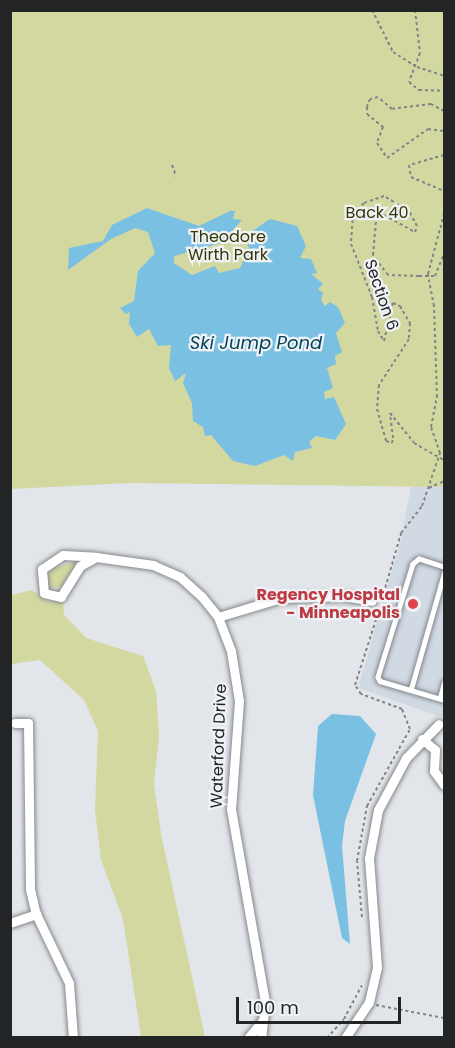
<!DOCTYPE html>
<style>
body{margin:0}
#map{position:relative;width:455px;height:1048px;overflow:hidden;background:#e2e5e9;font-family:Poppins,sans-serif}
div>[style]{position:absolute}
.built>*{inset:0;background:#d1d9e3}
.green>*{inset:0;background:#d2d89f}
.water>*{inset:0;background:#7ac0e3}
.path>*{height:2px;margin-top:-1px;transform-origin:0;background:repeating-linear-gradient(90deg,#828487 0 3px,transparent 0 6px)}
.roads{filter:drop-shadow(0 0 2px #85888c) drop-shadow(0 0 2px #85888c)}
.service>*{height:4.5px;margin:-2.25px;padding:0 2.25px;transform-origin:2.25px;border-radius:2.25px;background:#fff}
.minor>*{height:9px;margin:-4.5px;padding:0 4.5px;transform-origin:4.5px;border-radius:4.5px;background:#fff}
.path-bridge>*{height:2px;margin-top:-1px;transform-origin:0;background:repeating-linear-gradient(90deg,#828487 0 3px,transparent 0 6px)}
.dots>*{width:16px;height:16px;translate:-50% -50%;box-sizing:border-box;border:3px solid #eff2f6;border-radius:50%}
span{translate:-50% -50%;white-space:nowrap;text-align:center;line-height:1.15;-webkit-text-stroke:4.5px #eff2f6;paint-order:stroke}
.park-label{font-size:16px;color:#353803}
.street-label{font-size:16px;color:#232426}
.health-label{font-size:16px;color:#be3a42;font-weight:700}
.right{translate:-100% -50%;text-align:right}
.water-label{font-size:18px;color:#04425a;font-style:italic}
.frame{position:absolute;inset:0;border:12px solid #232426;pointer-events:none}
.scale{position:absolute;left:236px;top:997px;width:165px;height:27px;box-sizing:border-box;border:3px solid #232426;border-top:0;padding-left:8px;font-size:18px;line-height:21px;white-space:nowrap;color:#232426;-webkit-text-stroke:4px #eff2f6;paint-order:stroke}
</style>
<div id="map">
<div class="built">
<div style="clip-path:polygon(411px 487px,444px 487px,444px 718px,358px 688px,400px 543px)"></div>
</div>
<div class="green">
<div style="clip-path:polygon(10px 11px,444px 11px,444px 487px,129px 483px,11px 489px)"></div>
<div style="clip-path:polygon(77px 561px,61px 587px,49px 588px,46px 578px,54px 568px)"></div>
<div style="clip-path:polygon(32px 590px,47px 601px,63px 601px,64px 615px,86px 638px,143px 656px,156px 691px,159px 736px,154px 784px,161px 834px,205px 1037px,141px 1037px,123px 919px,101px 860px,95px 810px,98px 731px,84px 700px,40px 660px,11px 664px,11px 595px)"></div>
</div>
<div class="water">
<div style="clip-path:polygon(147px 208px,199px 226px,230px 211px,235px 211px,233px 219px,242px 220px,221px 243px,174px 256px,174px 263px,192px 275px,215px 266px,219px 273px,240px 268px,249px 249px,245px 236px,270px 219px,297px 226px,306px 246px,300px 258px,311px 259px,317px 273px,311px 274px,323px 284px,318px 289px,323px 293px,321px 300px,325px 306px,330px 302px,338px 307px,345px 323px,336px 333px,342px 352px,335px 356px,336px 364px,327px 368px,333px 388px,324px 392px,325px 399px,334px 397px,346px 424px,335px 440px,316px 436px,309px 442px,312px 448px,295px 452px,293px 461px,284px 455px,255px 466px,233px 461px,211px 435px,205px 436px,203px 427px,193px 421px,192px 403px,183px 383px,186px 373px,175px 381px,169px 368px,171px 345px,158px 346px,149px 329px,137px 337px,129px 324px,130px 312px,126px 314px,120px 308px,134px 301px,138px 271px,155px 253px,148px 232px,135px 228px,111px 239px,68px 270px,69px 248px,103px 241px,112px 225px)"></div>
<div style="clip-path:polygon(332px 714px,360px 716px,376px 734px,345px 821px,342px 846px,350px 944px,342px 938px,313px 795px,318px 726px)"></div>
</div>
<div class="path">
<div style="left:372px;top:10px;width:47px;rotate:63.4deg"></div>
<div style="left:393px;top:52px;width:28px;rotate:32deg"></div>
<div style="left:417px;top:67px;width:28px;rotate:18deg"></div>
<div style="left:415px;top:10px;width:43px;rotate:83.4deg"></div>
<div style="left:420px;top:53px;width:31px;rotate:111deg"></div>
<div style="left:409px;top:82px;width:13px;rotate:39deg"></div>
<div style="left:419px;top:90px;width:25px;rotate:2deg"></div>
<div style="left:444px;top:111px;width:15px;rotate:-152deg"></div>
<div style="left:431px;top:104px;width:39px;rotate:173deg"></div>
<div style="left:392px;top:109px;width:18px;rotate:-139deg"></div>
<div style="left:378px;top:97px;width:8px;rotate:166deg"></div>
<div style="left:370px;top:99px;width:9px;rotate:111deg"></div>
<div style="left:367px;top:107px;width:7px;rotate:90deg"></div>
<div style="left:367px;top:114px;width:21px;rotate:39deg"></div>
<div style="left:383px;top:127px;width:17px;rotate:111deg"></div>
<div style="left:377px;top:143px;width:18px;rotate:56deg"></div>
<div style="left:387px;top:158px;width:50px;rotate:-35.3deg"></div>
<div style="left:428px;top:129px;width:16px;rotate:7deg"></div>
<div style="left:444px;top:155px;width:36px;rotate:164deg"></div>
<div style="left:409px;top:165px;width:12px;rotate:81deg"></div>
<div style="left:411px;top:177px;width:36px;rotate:23deg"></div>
<div style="left:172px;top:165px;width:12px;rotate:70deg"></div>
<div style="left:419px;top:276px;width:31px;rotate:-178deg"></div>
<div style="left:388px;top:275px;width:25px;rotate:-127deg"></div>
<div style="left:373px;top:255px;width:37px;rotate:-85deg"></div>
<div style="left:376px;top:218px;width:9px;rotate:-21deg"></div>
<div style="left:384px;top:215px;width:35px;rotate:29deg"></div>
<div style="left:415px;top:232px;width:6px;rotate:-72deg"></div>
<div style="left:417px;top:226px;width:17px;rotate:-118deg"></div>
<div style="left:409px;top:211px;width:29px;rotate:-149deg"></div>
<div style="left:384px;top:196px;width:21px;rotate:161deg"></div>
<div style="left:364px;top:203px;width:16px;rotate:135deg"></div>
<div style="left:353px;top:214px;width:30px;rotate:94deg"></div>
<div style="left:351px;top:244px;width:57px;rotate:68.4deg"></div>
<div style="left:372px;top:297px;width:35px;rotate:80deg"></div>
<div style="left:378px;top:331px;width:12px;rotate:59deg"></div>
<div style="left:384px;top:341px;width:39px;rotate:-77deg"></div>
<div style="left:393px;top:303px;width:8px;rotate:23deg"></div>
<div style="left:400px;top:306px;width:20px;rotate:60deg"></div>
<div style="left:410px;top:323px;width:16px;rotate:94deg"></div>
<div style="left:409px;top:339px;width:55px;rotate:123.1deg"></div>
<div style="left:379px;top:385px;width:24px;rotate:95deg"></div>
<div style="left:377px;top:409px;width:33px;rotate:74deg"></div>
<div style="left:386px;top:441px;width:6px;rotate:18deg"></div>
<div style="left:392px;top:443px;width:5px;rotate:-79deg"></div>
<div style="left:393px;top:438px;width:25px;rotate:-97deg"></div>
<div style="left:390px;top:413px;width:38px;rotate:51deg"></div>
<div style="left:414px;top:443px;width:34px;rotate:30deg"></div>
<div style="left:435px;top:276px;width:24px;rotate:-68deg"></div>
<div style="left:429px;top:488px;width:17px;rotate:-25deg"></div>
<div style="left:382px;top:599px;width:69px;rotate:-73.9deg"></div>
<div style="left:401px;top:533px;width:34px;rotate:-52deg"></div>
<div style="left:422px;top:506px;width:56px;rotate:-71.2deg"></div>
<div style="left:440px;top:453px;width:28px;rotate:-109deg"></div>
<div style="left:431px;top:427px;width:31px;rotate:-79deg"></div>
<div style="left:437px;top:397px;width:91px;rotate:-91.9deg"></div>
<div style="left:434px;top:306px;width:33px;rotate:-101deg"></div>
<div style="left:428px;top:274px;width:62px;rotate:-75.1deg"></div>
<div style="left:362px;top:917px;width:56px;rotate:-95.1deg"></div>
<div style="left:357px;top:861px;width:56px;rotate:-79.7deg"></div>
<div style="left:367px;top:806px;width:88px;rotate:-60.8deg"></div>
<div style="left:410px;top:729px;width:22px;rotate:-112deg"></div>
<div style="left:402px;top:709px;width:44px;rotate:-159.9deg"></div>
<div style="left:361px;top:694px;width:11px;rotate:-124deg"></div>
<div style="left:355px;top:685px;width:82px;rotate:-72.2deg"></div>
<div style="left:376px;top:1005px;width:69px;rotate:10.8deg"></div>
<div style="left:327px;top:1038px;width:25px;rotate:-48deg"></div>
<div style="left:344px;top:1019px;width:38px;rotate:-62deg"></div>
</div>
<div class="roads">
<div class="service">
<div style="left:444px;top:567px;width:26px;rotate:-162deg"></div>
<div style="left:419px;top:559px;width:8px;rotate:140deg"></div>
<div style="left:413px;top:564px;width:118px;rotate:107.2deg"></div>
<div style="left:378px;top:677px;width:4px;rotate:63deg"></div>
<div style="left:380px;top:681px;width:67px;rotate:16.5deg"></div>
<div style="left:411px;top:689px;width:121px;rotate:-74.1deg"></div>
<div style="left:440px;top:697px;width:15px;rotate:-74deg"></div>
</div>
<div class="minor">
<div style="left:96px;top:557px;width:18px;rotate:151deg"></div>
<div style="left:80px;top:566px;width:36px;rotate:122deg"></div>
<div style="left:61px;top:597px;width:17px;rotate:-167deg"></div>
<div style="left:44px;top:593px;width:24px;rotate:-95deg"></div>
<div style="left:42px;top:569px;width:25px;rotate:-34deg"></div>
<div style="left:63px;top:555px;width:33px;rotate:3deg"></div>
<div style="left:96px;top:557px;width:58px;rotate:8deg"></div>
<div style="left:153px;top:565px;width:30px;rotate:24deg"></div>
<div style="left:180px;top:577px;width:30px;rotate:42deg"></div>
<div style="left:202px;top:597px;width:26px;rotate:51deg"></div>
<div style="left:218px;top:617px;width:36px;rotate:69deg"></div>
<div style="left:231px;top:651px;width:51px;rotate:80.9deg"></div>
<div style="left:239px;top:701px;width:108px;rotate:94.2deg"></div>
<div style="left:231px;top:809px;width:196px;rotate:80deg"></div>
<div style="left:265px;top:1002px;width:36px;rotate:96deg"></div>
<div style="left:218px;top:617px;width:66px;rotate:-16.8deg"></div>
<div style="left:281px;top:598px;width:63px;rotate:-1.8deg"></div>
<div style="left:344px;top:596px;width:28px;rotate:10deg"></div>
<div style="left:15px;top:723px;width:13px"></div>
<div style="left:28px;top:723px;width:166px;rotate:89.3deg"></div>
<div style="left:30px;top:889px;width:26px;rotate:77deg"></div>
<div style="left:36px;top:914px;width:76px;rotate:64.4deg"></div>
<div style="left:69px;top:983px;width:55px;rotate:85.8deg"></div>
<div style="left:422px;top:739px;width:17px;rotate:40deg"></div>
<div style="left:435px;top:750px;width:21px;rotate:93deg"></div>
<div style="left:434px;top:771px;width:17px;rotate:54deg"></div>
<div style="left:10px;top:923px;width:28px;rotate:-19deg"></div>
<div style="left:248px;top:1038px;width:23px;rotate:-50deg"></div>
<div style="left:345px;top:1038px;width:43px;rotate:-56.3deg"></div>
<div style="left:369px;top:1002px;width:36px;rotate:-77deg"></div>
<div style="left:377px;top:967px;width:109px;rotate:-94.2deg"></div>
<div style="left:369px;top:858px;width:49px;rotate:-79.4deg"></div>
<div style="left:378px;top:810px;width:59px;rotate:-61.7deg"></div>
<div style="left:406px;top:758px;width:47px;rotate:-45.9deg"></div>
</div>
</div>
<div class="path-bridge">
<div style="left:419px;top:276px;width:16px"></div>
</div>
<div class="dots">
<div style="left:413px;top:604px;background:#e0444e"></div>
</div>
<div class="park-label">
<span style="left:377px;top:213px">Back 40</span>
<span style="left:228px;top:246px">Theodore<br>Wirth Park</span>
</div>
<div class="street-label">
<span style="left:381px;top:295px;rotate:71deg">Section 6</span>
<span style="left:219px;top:746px;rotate:-88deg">Waterford Drive</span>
</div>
<div class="health-label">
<span class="right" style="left:400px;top:604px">Regency Hospital<br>- Minneapolis</span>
</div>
<div class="water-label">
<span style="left:256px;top:343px">Ski Jump Pond</span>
</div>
<div class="frame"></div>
<div class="scale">100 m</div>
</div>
